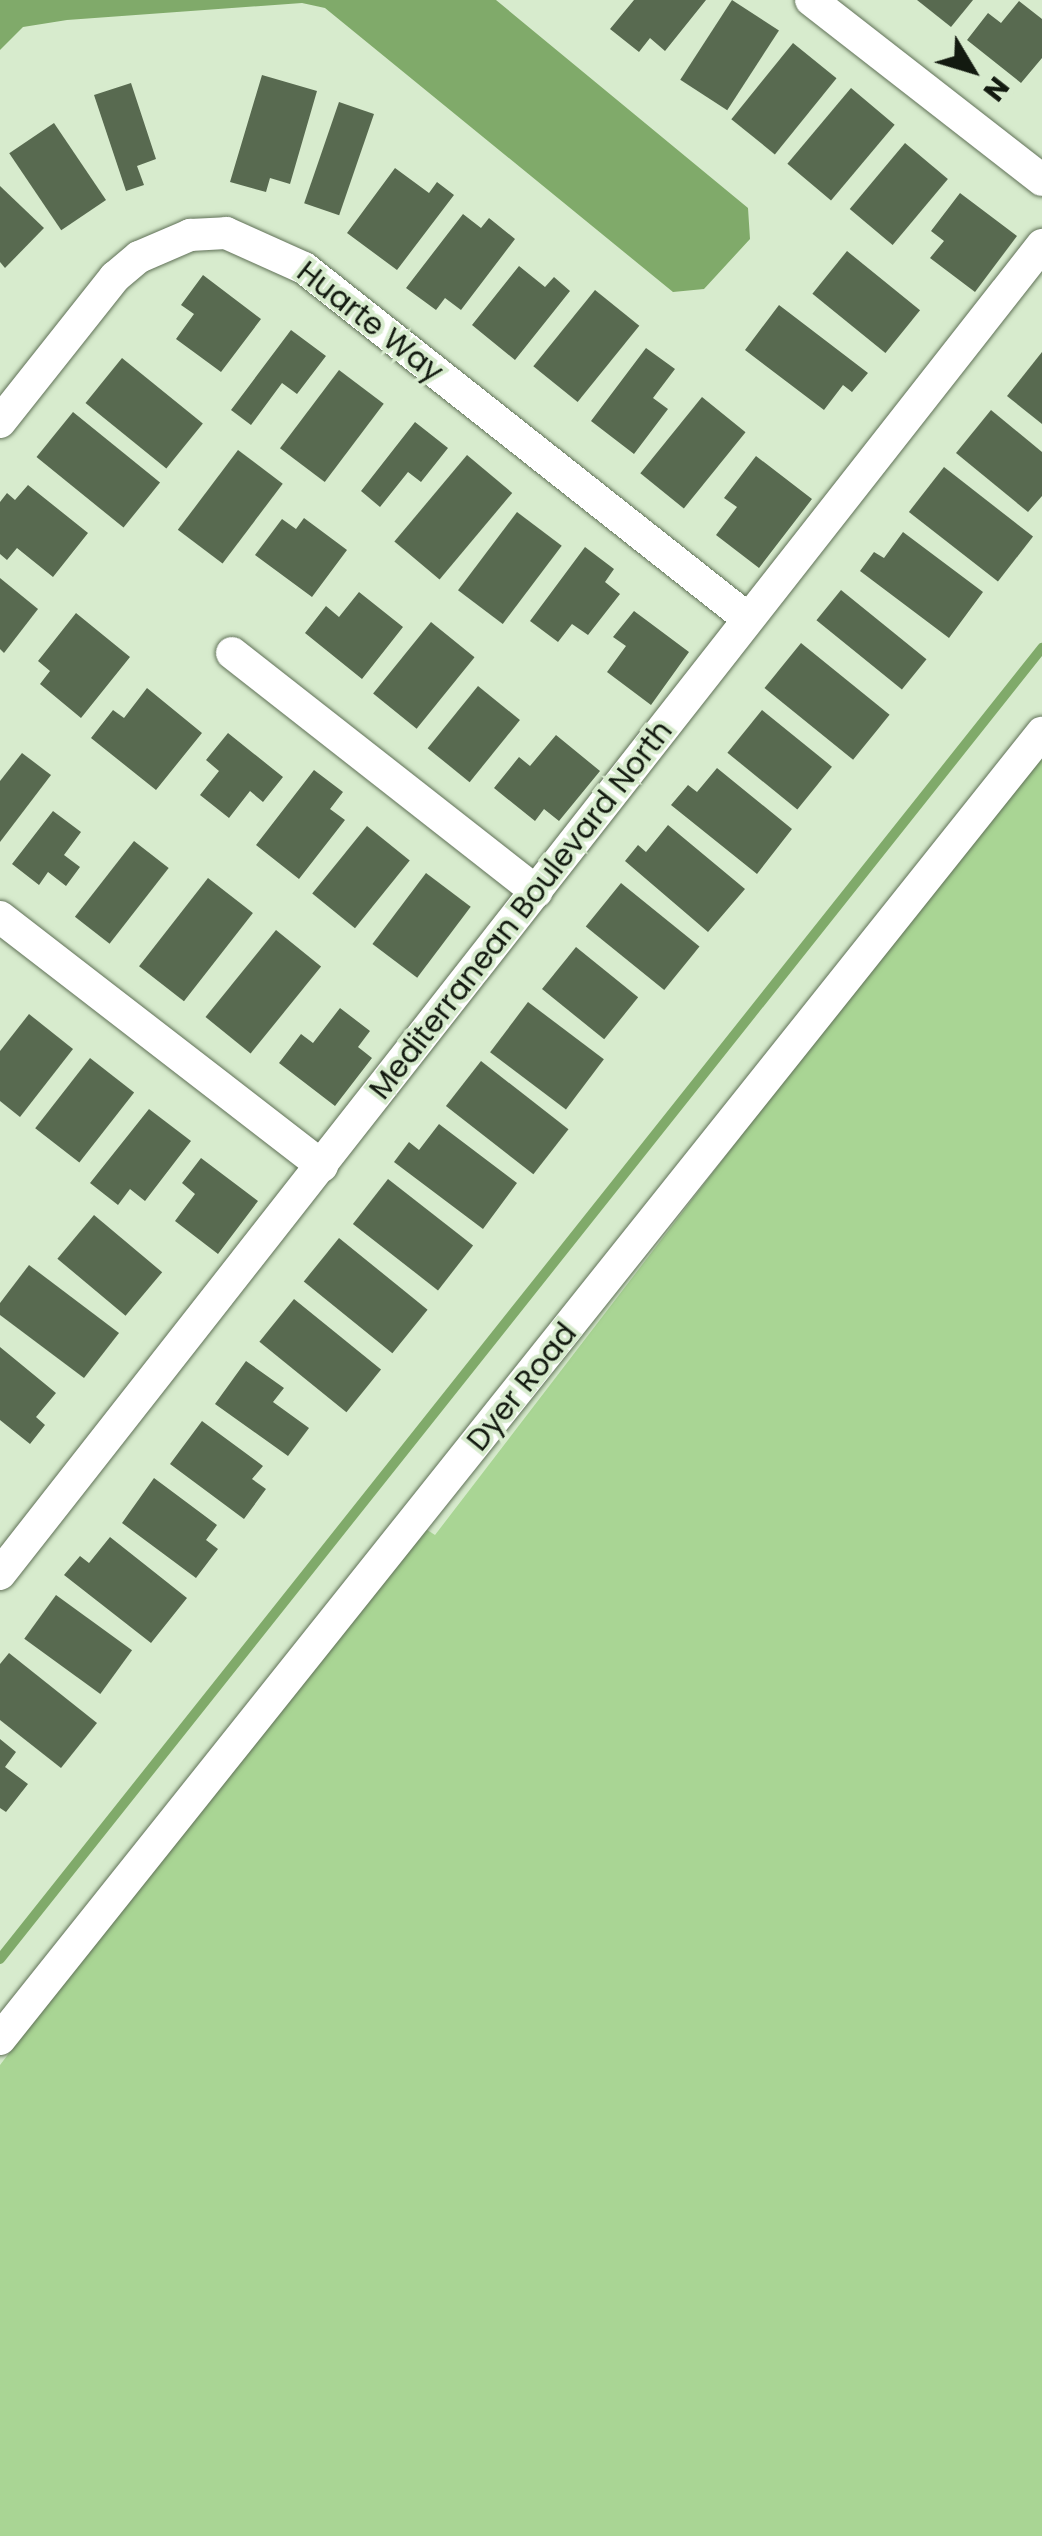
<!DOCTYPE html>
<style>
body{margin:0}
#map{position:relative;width:1042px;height:2536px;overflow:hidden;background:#d7ebcd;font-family:Poppins,sans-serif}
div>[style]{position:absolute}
.green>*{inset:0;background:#a9d594}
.water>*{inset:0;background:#80aa6a}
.stream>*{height:10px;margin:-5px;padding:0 5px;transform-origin:5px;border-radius:5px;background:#80aa6a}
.building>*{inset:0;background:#586a50;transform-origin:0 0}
.roads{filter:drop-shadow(0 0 2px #607157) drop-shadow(0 0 2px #607157)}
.minor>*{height:32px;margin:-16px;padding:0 16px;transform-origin:16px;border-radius:16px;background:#fff}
span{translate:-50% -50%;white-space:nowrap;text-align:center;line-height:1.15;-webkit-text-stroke:8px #d7ebcd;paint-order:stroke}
.street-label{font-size:30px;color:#131a10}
.north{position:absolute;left:922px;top:20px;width:100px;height:100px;-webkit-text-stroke:8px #d7ebcd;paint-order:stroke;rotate:128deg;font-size:28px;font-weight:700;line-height:40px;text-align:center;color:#131a10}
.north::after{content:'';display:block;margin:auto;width:35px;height:45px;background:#131a10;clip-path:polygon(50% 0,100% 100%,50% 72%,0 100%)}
</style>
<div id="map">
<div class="green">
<div style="clip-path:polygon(1042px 743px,1042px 2536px,0 2536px,0 2065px,415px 1522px,435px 1535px)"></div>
</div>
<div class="water">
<div style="clip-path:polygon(0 0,496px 0,748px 208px,750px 239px,704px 289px,673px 292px,325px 8px,302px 3px,67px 20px,23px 27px,0 50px)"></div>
</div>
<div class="stream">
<div style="left:0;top:1959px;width:1675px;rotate:-51.52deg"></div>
</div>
<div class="building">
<div style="clip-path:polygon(634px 0,706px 0,665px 51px,650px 38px,639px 52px,610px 29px)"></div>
<div style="left:732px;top:0;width:56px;height:95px;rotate:33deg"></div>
<div style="clip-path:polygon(917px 0,973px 0,951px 27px)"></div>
<div style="clip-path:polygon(1019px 1px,1042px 19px,1042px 58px,1021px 83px,967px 40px,988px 13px,1001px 23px)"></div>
<div style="left:793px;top:43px;width:56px;height:98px;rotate:39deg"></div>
<div style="clip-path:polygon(262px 75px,317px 91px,290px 184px,270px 178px,266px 192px,230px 182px)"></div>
<div style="clip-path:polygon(131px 83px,156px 159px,137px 166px,144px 185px,126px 191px,94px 95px)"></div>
<div style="left:851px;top:88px;width:57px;height:99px;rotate:40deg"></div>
<div style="left:339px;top:102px;width:37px;height:107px;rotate:19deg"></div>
<div style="left:54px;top:123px;width:93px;height:54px;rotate:56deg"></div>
<div style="left:905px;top:143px;width:56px;height:86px;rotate:40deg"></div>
<div style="clip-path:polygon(395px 168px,429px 193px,437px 182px,454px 195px,397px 270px,347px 233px)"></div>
<div style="clip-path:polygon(0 186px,44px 228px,5px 268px,0 262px)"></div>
<div style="clip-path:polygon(960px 193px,1017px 236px,975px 292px,930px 258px,944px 241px,931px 231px)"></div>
<div style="clip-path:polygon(463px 214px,481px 228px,489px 218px,515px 239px,461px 310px,445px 298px,436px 310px,406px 288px)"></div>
<div style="left:847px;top:251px;width:94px;height:55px;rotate:39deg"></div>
<div style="clip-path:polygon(519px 266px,545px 287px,554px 277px,570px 291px,515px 360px,472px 325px)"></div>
<div style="clip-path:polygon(203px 275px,261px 319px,221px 372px,176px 339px,194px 314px,181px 305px)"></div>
<div style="left:595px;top:290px;width:57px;height:98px;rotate:39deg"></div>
<div style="clip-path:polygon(779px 305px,868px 373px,852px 392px,843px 385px,824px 410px,745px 350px)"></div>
<div style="clip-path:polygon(291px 330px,326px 356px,297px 394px,282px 383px,251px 425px,231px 410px)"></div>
<div style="clip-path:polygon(646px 348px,675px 369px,653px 398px,668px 409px,634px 454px,591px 421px)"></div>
<div style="clip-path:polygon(1042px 352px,1042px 424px,1007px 396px)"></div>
<div style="left:122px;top:358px;width:104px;height:58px;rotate:39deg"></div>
<div style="left:339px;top:370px;width:56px;height:98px;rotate:37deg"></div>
<div style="left:702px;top:397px;width:56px;height:98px;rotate:39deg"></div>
<div style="clip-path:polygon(991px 410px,1042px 452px,1042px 496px,1028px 512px,956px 453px)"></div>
<div style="left:73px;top:412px;width:112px;height:58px;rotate:39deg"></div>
<div style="clip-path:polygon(415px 422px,448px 448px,421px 482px,408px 472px,380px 507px,361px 491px)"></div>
<div style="left:238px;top:450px;width:56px;height:100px;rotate:37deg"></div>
<div style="left:467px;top:455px;width:59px;height:113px;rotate:40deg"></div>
<div style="clip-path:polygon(756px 456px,812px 499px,759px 568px,716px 535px,737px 507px,724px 498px)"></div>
<div style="left:944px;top:467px;width:113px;height:57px;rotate:38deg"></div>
<div style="clip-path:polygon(28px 485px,88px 533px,53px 577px,17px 548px,7px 560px,0 554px,0 502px,7px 493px,15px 500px)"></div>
<div style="left:517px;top:512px;width:56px;height:98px;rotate:37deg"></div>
<div style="clip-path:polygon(304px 518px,347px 550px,312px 597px,255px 555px,282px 519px,296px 529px)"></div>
<div style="clip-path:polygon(903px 532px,983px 592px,949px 638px,860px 571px,874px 552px,884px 558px)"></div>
<div style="clip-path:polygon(585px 547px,614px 569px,605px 582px,620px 594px,588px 635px,572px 624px,558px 642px,530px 621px)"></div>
<div style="clip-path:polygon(0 578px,38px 609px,4px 653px,0 649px)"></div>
<div style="left:841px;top:590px;width:110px;height:39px;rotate:39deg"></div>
<div style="clip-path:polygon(359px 592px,403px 627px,362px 679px,305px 633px,326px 606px,339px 617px)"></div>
<div style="clip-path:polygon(634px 611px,689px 652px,651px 705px,607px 672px,626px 646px,613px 637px)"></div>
<div style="clip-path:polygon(76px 613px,130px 657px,81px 718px,40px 684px,50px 671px,38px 661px)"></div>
<div style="left:431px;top:622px;width:56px;height:92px;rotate:39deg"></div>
<div style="left:801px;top:643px;width:114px;height:58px;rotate:39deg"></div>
<div style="left:478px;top:686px;width:54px;height:80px;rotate:39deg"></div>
<div style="clip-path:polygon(147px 688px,202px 733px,156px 790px,91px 738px,113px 710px,124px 718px)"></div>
<div style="left:762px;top:710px;width:90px;height:55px;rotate:39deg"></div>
<div style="clip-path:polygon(228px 733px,283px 777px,263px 802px,250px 791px,229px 818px,200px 795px,219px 771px,206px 760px)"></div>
<div style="clip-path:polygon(556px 735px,600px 771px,559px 821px,544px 809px,535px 821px,494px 788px,519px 757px,530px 766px)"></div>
<div style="clip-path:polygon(22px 753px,51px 775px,0 842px,0 781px)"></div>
<div style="clip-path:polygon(717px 768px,792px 829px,757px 874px,671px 805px,688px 785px,697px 792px)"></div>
<div style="clip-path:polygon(314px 770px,343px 792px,330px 809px,345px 820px,299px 879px,256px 845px)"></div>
<div style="clip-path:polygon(53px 811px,81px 832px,64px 855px,80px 867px,66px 886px,48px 872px,39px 885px,12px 864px)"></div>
<div style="clip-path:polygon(668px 825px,745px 889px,708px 932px,625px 861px,638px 845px,646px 852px)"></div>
<div style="left:367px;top:826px;width:55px;height:87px;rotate:39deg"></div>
<div style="left:134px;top:841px;width:44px;height:96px;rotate:38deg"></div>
<div style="left:426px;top:873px;width:56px;height:89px;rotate:37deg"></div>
<div style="left:208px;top:878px;width:57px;height:112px;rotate:38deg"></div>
<div style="left:621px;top:883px;width:101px;height:56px;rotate:39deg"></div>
<div style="left:276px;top:930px;width:58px;height:112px;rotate:39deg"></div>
<div style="left:576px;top:947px;width:80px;height:54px;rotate:39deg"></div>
<div style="left:528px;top:1002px;width:95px;height:63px;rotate:37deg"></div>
<div style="clip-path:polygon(340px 1008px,370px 1031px,358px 1047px,372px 1058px,335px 1106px,279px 1063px,301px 1034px,313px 1043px)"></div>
<div style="clip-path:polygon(29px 1014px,73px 1049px,20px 1117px,0 1101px,0 1051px)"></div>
<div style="left:90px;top:1058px;width:56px;height:89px;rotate:38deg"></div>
<div style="left:481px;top:1061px;width:111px;height:57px;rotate:38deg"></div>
<div style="clip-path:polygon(149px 1109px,191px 1141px,145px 1201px,130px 1189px,118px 1205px,90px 1183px)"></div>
<div style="clip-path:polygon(439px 1124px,517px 1183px,483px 1229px,394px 1162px,409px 1142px,419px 1150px)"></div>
<div style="clip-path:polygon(201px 1158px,258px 1201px,218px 1254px,175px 1221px,195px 1194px,182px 1183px)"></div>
<div style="left:388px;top:1179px;width:108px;height:57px;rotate:38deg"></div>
<div style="left:94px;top:1215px;width:89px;height:57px;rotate:40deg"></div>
<div style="left:339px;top:1238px;width:114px;height:56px;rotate:39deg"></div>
<div style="clip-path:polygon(29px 1265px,119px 1333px,84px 1378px,0 1315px,0 1303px)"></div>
<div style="left:294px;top:1299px;width:112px;height:55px;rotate:39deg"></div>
<div style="clip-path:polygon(0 1347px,56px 1393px,36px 1417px,45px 1425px,30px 1444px,0 1420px)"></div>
<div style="clip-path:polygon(246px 1361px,284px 1388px,273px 1402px,309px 1428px,288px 1456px,215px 1404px)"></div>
<div style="clip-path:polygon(202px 1421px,263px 1466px,252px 1479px,266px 1489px,244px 1519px,170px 1464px)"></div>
<div style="clip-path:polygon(154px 1478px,217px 1525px,206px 1540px,218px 1549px,196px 1578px,122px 1523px)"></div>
<div style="clip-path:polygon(110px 1537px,187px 1598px,151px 1643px,64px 1575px,80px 1556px,89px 1563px)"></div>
<div style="left:56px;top:1595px;width:94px;height:54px;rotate:36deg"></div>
<div style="clip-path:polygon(9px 1653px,97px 1723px,61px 1768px,0 1720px,0 1664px)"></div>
<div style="clip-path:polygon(0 1739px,16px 1752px,5px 1767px,28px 1784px,6px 1812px,0 1808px)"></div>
</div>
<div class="roads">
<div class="minor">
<div style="left:811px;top:0;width:293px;rotate:37.9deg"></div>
<div style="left:0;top:422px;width:185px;rotate:-51.6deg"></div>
<div style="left:115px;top:277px;width:31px;rotate:-40deg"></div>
<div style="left:139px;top:257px;width:56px;rotate:-23.3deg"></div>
<div style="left:190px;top:235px;width:36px;rotate:-3deg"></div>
<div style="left:226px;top:233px;width:85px;rotate:24.2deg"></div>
<div style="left:304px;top:268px;width:565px;rotate:38.31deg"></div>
<div style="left:232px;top:653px;width:387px;rotate:38.1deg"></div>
<div style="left:0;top:917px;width:407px;rotate:37.7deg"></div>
<div style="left:0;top:1574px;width:1689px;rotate:-51.9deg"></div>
<div style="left:0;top:2039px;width:1671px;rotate:-51.42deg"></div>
</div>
</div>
<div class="street-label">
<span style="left:370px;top:322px;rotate:38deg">Huarte Way</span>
<span style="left:521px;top:910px;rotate:-52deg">Mediterranean Boulevard North</span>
<span style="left:522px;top:1387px;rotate:-51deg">Dyer Road</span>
</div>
<div class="north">N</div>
</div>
